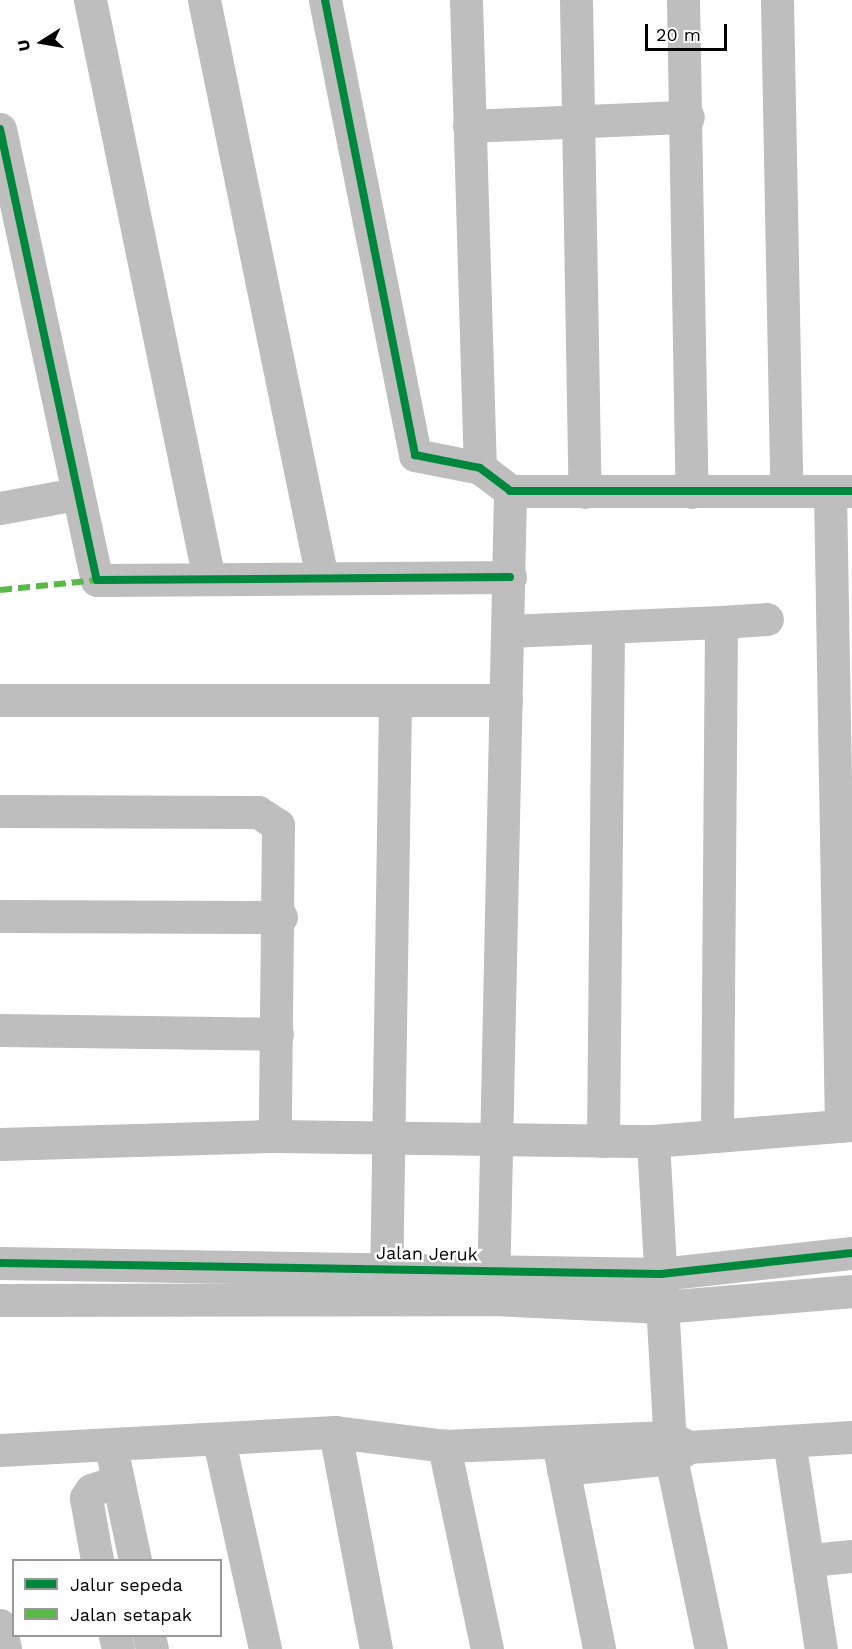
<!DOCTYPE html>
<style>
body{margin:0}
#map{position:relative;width:852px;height:1649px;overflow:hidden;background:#fff;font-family:"Work Sans",sans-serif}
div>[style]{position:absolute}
.street>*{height:33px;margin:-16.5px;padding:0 16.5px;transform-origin:16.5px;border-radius:16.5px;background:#bebebe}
.quiet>*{height:6px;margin-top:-3px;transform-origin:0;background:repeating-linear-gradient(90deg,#58b947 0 12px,transparent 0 18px)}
.cycleway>*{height:8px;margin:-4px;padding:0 4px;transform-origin:4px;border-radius:4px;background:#00873e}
span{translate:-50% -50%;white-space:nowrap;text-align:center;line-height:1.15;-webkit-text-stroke:5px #fff;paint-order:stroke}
.street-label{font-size:18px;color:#000}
.legend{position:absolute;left:12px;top:1559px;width:210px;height:78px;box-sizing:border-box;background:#fff;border:2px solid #999;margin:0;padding:8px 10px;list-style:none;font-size:18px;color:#000}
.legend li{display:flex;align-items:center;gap:12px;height:30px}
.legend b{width:30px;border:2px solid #999}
.north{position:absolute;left:12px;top:12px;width:60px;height:60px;-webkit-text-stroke:4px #fff;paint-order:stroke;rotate:259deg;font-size:16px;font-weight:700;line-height:24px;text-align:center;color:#000}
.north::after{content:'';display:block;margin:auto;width:21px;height:27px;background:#000;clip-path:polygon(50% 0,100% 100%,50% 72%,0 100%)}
.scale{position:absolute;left:645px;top:24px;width:82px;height:27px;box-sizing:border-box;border:3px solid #000;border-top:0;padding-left:8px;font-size:18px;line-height:21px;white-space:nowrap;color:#000;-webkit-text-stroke:4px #fff;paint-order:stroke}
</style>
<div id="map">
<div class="street">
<div style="left:90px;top:0;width:591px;rotate:78.39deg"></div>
<div style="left:204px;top:0;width:590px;rotate:78.46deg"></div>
<div style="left:325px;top:0;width:464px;rotate:78.8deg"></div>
<div style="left:415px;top:455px;width:66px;rotate:11.3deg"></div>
<div style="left:480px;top:468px;width:38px;rotate:37deg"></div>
<div style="left:510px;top:491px;width:342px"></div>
<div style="left:466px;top:0;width:468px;rotate:88.3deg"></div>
<div style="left:576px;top:0;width:492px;rotate:89deg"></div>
<div style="left:683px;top:0;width:492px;rotate:89deg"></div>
<div style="left:777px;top:0;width:491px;rotate:88.9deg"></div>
<div style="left:469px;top:126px;width:219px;rotate:-2.4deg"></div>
<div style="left:0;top:129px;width:461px;rotate:77.9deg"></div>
<div style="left:97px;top:580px;width:413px;rotate:-0.4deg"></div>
<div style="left:830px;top:491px;width:635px;rotate:89.01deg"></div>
<div style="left:0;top:508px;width:77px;rotate:-10.4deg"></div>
<div style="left:721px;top:622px;width:46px;rotate:-3.7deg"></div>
<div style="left:508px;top:631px;width:213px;rotate:-2.4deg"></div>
<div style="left:721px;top:622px;width:514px;rotate:90.45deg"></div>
<div style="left:0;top:700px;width:506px"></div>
<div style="left:0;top:811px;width:258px;rotate:0.2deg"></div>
<div style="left:258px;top:812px;width:24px;rotate:33deg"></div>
<div style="left:278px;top:825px;width:311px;rotate:90.6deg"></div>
<div style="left:0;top:916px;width:281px;rotate:0.2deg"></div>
<div style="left:0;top:1030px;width:277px;rotate:0.8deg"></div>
<div style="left:603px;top:1141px;width:514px;rotate:-89.44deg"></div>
<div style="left:653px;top:1141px;width:318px;rotate:86.8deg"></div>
<div style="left:671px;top:1458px;width:195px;rotate:78.2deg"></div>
<div style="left:0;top:1144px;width:275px;rotate:-1.7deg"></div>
<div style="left:275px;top:1136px;width:378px;rotate:0.8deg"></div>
<div style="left:653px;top:1141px;width:200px;rotate:-4.6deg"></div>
<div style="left:0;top:1263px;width:661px;rotate:0.95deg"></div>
<div style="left:661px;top:1274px;width:192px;rotate:-6.3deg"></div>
<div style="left:386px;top:1290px;width:586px;rotate:-89.12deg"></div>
<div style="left:493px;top:1291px;width:800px;rotate:-88.78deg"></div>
<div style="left:0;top:1300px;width:493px;rotate:-0.1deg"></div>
<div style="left:493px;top:1299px;width:169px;rotate:2.7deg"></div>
<div style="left:662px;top:1307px;width:191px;rotate:-4.8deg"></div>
<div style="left:335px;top:1432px;width:221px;rotate:79.3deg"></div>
<div style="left:219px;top:1441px;width:213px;rotate:77.5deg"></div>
<div style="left:789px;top:1441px;width:210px;rotate:81.3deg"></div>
<div style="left:111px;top:1447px;width:116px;rotate:78deg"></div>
<div style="left:559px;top:1448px;width:205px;rotate:78.7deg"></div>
<div style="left:0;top:1450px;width:335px;rotate:-3.1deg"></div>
<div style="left:335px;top:1432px;width:110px;rotate:7.3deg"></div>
<div style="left:563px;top:1469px;width:109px;rotate:-5.8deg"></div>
<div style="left:671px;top:1458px;width:21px;rotate:-31deg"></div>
<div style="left:689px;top:1447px;width:163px;rotate:-3.5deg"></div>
<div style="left:97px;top:1560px;width:63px;rotate:-100.1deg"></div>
<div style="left:86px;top:1498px;width:9px;rotate:-58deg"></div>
<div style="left:91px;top:1490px;width:28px;rotate:-18deg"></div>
<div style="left:811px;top:1560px;width:41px;rotate:-5.6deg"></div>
<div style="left:0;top:1625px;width:25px;rotate:78deg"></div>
<div style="left:115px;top:1636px;width:13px;rotate:77deg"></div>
<div style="left:149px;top:1636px;width:13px;rotate:77deg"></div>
<div style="left:487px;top:1649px;width:208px;rotate:-102deg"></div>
<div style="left:444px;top:1446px;width:225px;rotate:-2.3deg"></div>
<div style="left:669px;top:1437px;width:20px;rotate:27deg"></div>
</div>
<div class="quiet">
<div style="left:0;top:590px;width:98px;rotate:-5.9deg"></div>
</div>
<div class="cycleway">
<div style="left:325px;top:0;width:464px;rotate:78.8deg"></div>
<div style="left:415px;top:455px;width:66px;rotate:11.3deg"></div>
<div style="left:480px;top:468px;width:38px;rotate:37deg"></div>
<div style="left:510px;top:491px;width:342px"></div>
<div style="left:0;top:129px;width:461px;rotate:77.9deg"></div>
<div style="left:97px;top:580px;width:413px;rotate:-0.4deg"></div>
<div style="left:0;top:1263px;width:661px;rotate:0.95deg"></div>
<div style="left:661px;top:1274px;width:192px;rotate:-6.3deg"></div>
</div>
<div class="street-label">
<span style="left:427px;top:1254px;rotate:1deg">Jalan Jeruk</span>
</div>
<ul class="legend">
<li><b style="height:8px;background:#00873e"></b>Jalur sepeda</li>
<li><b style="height:8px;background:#58b947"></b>Jalan setapak</li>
</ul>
<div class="north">U</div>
<div class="scale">20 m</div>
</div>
